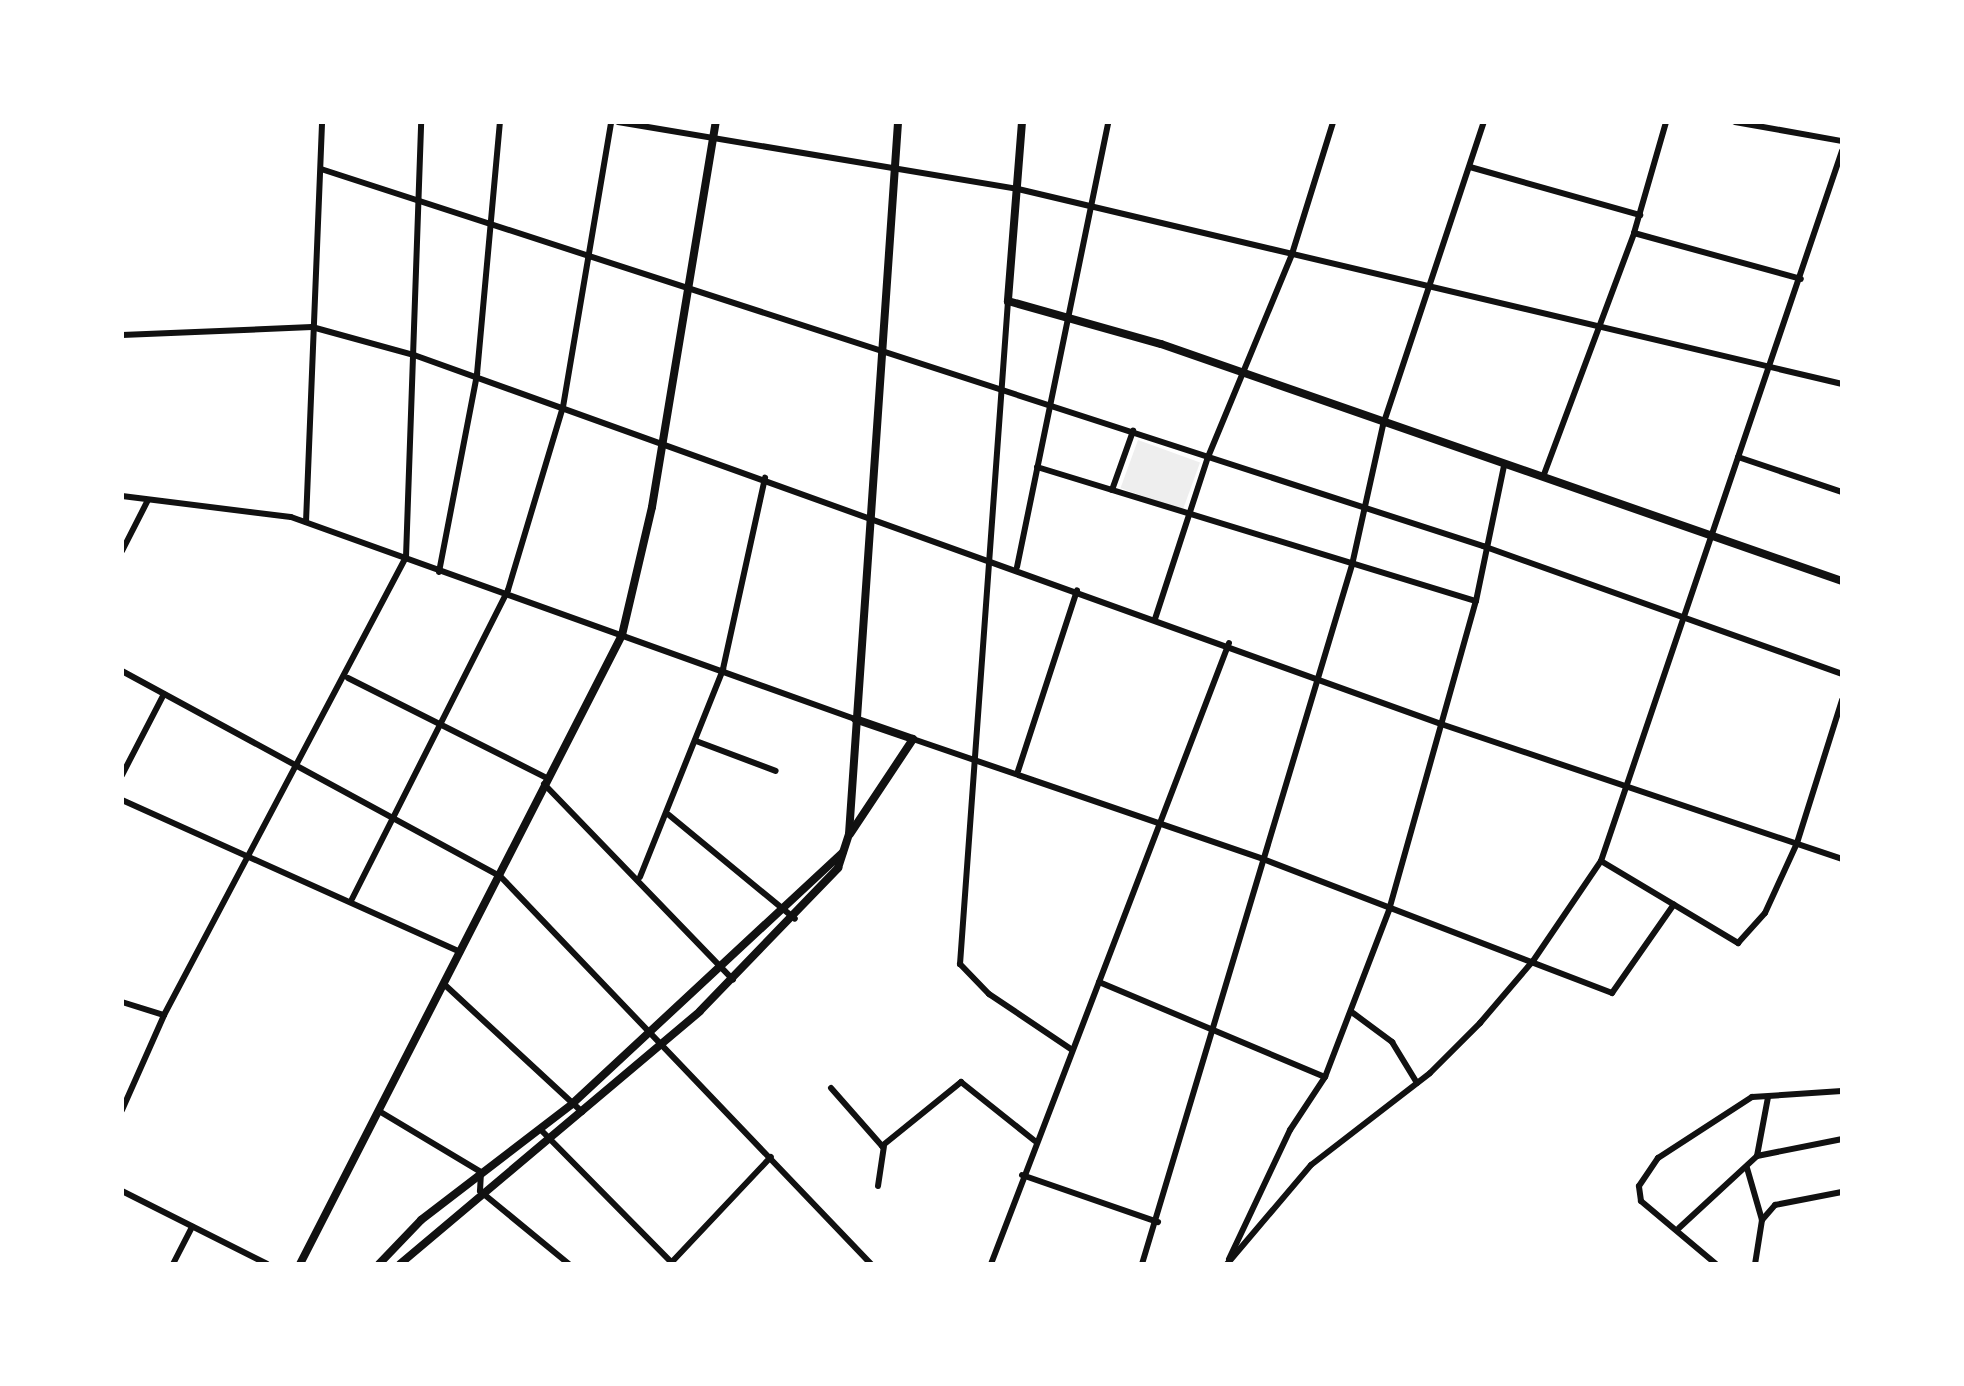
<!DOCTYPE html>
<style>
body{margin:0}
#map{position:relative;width:1964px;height:1386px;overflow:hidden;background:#fff;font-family:"PT Sans",sans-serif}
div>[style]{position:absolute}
.green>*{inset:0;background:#eee;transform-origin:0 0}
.minor>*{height:6px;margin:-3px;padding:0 3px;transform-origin:3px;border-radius:3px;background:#111}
.tertiary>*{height:8px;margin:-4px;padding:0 4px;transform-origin:4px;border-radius:4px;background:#111}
span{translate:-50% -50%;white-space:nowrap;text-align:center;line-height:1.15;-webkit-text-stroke:6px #fff;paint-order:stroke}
.frame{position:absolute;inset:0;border:124px solid #fff;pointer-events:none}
</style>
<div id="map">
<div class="green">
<div style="left:1138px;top:440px;width:66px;height:51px;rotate:20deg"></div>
</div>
<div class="minor">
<div style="left:618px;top:122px;width:406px;rotate:9.5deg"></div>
<div style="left:1018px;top:189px;width:847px;rotate:13.31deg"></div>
<div style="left:1735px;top:122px;width:109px;rotate:10.1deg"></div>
<div style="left:1470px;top:167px;width:177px;rotate:15.8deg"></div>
<div style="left:321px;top:169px;width:1222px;rotate:17.98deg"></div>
<div style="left:1483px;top:546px;width:381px;rotate:19.6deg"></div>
<div style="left:1634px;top:233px;width:173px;rotate:15.4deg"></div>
<div style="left:1008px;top:301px;width:665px;rotate:94.14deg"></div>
<div style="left:960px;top:964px;width:42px;rotate:46deg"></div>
<div style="left:989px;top:994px;width:99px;rotate:33.9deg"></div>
<div style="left:122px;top:335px;width:190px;rotate:-2.4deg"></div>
<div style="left:312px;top:327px;width:106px;rotate:15.4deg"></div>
<div style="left:414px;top:355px;width:1091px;rotate:19.76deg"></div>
<div style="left:1441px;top:724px;width:423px;rotate:18.6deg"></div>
<div style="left:1738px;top:457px;width:110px;rotate:18.6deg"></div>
<div style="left:1037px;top:467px;width:459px;rotate:17deg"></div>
<div style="left:1543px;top:477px;width:260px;rotate:-69.5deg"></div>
<div style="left:1634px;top:233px;width:116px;rotate:-73.9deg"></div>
<div style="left:1112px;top:490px;width:63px;rotate:-70.4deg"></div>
<div style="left:122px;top:496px;width:170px;rotate:7.1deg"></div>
<div style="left:291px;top:517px;width:599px;rotate:19.71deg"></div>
<div style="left:306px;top:522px;width:400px;rotate:-87.7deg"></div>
<div style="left:122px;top:551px;width:57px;rotate:-63deg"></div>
<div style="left:1017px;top:567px;width:454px;rotate:-78.4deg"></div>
<div style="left:439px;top:572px;width:202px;rotate:-79.1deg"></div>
<div style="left:477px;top:374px;width:253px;rotate:-84.8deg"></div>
<div style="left:1155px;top:619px;width:170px;rotate:-71.9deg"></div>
<div style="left:1208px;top:457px;width:220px;rotate:-67.5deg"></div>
<div style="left:1292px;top:254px;width:138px;rotate:-72.7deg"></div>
<div style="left:122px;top:671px;width:430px;rotate:28.5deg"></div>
<div style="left:500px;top:876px;width:537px;rotate:46.28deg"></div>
<div style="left:348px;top:678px;width:220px;rotate:26.7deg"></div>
<div style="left:913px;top:739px;width:370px;rotate:18.9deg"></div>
<div style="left:1263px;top:859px;width:374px;rotate:21deg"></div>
<div style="left:1612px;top:993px;width:108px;rotate:-55.1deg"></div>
<div style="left:696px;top:741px;width:85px;rotate:20.6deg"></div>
<div style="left:1018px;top:771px;width:190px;rotate:-71.9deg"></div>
<div style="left:122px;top:775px;width:91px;rotate:-62.6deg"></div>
<div style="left:544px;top:784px;width:272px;rotate:46deg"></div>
<div style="left:122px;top:800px;width:371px;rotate:24.2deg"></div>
<div style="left:669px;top:815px;width:163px;rotate:39.5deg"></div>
<div style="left:1601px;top:861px;width:160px;rotate:30.9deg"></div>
<div style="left:1738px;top:943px;width:40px;rotate:-48deg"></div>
<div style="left:1765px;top:913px;width:77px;rotate:-65.4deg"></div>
<div style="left:1797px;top:843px;width:150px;rotate:-72.5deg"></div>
<div style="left:640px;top:877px;width:224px;rotate:-68.2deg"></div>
<div style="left:723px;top:669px;width:196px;rotate:-77.6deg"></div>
<div style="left:352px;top:899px;width:346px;rotate:-63.2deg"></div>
<div style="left:508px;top:590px;width:191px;rotate:-73.3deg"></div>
<div style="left:563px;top:407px;width:289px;rotate:-80.4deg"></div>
<div style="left:1099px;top:982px;width:245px;rotate:22.8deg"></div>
<div style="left:445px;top:985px;width:187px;rotate:42.8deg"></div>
<div style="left:122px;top:1002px;width:44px;rotate:17.2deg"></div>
<div style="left:1353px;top:1013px;width:49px;rotate:36.6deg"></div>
<div style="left:1392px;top:1042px;width:48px;rotate:58.6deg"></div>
<div style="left:831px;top:1088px;width:77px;rotate:48.7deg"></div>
<div style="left:882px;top:1146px;width:102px;rotate:-39deg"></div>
<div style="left:961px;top:1082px;width:95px;rotate:38.6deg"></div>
<div style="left:122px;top:1110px;width:104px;rotate:-66.1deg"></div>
<div style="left:164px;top:1015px;width:518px;rotate:-62.15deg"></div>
<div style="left:406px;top:557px;width:435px;rotate:-88deg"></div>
<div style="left:379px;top:1111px;width:119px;rotate:30.9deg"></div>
<div style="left:481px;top:1172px;width:19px;rotate:93deg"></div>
<div style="left:480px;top:1191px;width:115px;rotate:39.4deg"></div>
<div style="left:540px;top:1129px;width:188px;rotate:45.4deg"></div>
<div style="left:1757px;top:1156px;width:60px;rotate:-79.4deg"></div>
<div style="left:1747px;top:1168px;width:54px;rotate:73.9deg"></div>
<div style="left:1762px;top:1220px;width:45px;rotate:99deg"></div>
<div style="left:1022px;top:1175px;width:144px;rotate:19.1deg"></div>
<div style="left:878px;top:1186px;width:40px;rotate:-81.5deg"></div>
<div style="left:122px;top:1191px;width:162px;rotate:26.7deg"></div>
<div style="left:1762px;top:1220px;width:20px;rotate:-49deg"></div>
<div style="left:1775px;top:1205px;width:68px;rotate:-11deg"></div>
<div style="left:1679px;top:1228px;width:106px;rotate:-42.7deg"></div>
<div style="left:1757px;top:1156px;width:87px;rotate:-11.3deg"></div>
<div style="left:1229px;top:1259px;width:143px;rotate:-64.7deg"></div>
<div style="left:1290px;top:1130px;width:64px;rotate:-56.6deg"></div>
<div style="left:1325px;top:1077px;width:179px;rotate:-69deg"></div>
<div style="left:1389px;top:910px;width:321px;rotate:-74.3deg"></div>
<div style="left:1476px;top:601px;width:138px;rotate:-78.3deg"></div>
<div style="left:173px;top:1264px;width:42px;rotate:-62.8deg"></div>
<div style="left:670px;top:1264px;width:147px;rotate:-46.7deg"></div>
<div style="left:991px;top:1264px;width:665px;rotate:-69.03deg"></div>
<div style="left:1142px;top:1264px;width:730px;rotate:-73.28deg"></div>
<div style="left:1352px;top:565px;width:143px;rotate:-77.5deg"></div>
<div style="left:1383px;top:425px;width:319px;rotate:-71.6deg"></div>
<div style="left:1227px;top:1264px;width:130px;rotate:-49.7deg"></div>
<div style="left:1311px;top:1165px;width:150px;rotate:-37.7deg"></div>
<div style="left:1430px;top:1073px;width:71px;rotate:-45deg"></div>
<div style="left:1480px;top:1023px;width:82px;rotate:-49.5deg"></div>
<div style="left:1533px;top:961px;width:121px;rotate:-55.8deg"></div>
<div style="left:1601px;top:861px;width:750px;rotate:-71.25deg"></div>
<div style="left:1716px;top:1264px;width:98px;rotate:-140deg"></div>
<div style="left:1641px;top:1201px;width:15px;rotate:-98deg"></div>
<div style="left:1639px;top:1186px;width:34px;rotate:-56deg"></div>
<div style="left:1658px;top:1158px;width:112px;rotate:-33deg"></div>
<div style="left:1752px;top:1097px;width:90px;rotate:-3.8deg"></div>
</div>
<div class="tertiary">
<div style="left:1022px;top:122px;width:180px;rotate:94.5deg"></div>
<div style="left:1008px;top:301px;width:159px;rotate:15.7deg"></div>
<div style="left:1161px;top:344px;width:721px;rotate:19.19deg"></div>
<div style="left:850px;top:834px;width:114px;rotate:-56.4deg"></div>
<div style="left:913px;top:739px;width:61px;rotate:-161deg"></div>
<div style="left:300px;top:1264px;width:707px;rotate:-62.89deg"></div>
<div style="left:622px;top:635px;width:131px;rotate:-76.8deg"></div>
<div style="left:652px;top:507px;width:390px;rotate:-80.6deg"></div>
<div style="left:379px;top:1264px;width:61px;rotate:-46.3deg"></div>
<div style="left:421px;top:1220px;width:190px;rotate:-37.5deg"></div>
<div style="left:572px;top:1104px;width:369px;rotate:-42.9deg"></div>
<div style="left:400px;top:1264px;width:392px;rotate:-40.1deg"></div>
<div style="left:700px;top:1011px;width:199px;rotate:-46deg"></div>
<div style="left:838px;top:868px;width:36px;rotate:-72deg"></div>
<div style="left:849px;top:834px;width:714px;rotate:-86.06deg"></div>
</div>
<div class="frame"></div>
</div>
